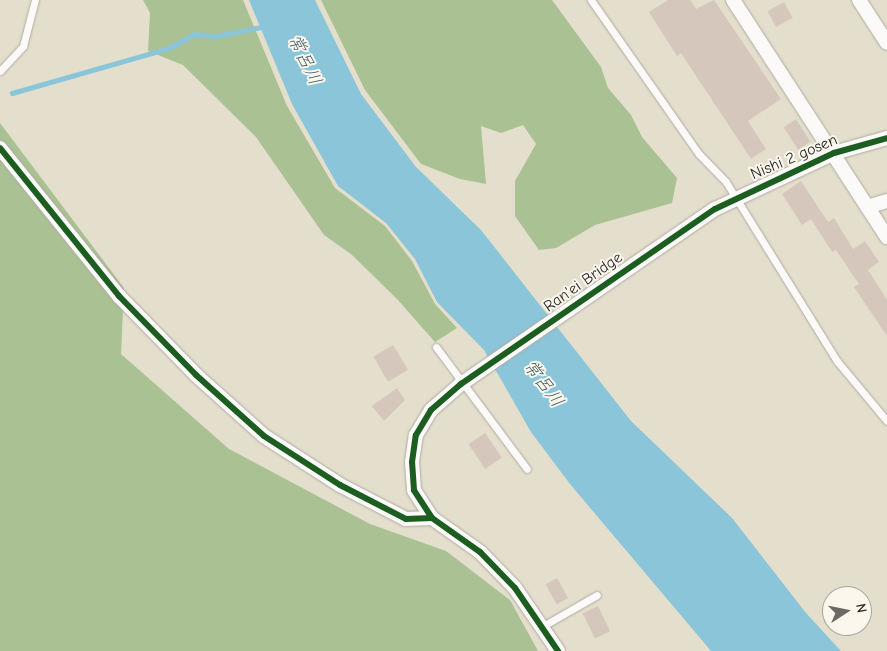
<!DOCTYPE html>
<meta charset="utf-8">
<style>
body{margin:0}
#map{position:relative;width:887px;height:651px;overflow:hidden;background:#e4decd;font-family:"Comic Neue","Klee One",sans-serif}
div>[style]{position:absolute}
.forest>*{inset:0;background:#aac193}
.water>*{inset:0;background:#8ac5da}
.stream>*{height:5px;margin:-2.5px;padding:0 2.5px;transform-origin:2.5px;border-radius:2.5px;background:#8ac5da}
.building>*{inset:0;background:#d6c7bc;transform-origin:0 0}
.roads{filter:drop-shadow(0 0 1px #b0aca2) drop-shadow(0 0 1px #b0aca2)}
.lane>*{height:7px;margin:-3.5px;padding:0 3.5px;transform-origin:3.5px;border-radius:3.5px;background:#fbfaf8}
.street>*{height:14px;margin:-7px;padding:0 7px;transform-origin:7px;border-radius:7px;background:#fbfaf8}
.cycleway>*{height:6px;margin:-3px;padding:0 3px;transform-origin:3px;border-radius:3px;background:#1b5e20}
span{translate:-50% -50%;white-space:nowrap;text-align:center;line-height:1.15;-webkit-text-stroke:4px #fbf7ec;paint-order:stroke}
.street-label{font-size:16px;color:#2b2b2b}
.water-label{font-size:18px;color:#3f5d6a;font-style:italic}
.north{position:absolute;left:822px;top:586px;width:50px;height:50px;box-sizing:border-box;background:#fbf7ec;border:1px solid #a8a59f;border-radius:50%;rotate:79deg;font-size:14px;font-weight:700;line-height:20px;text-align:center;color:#2b2b2b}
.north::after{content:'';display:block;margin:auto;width:18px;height:22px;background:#6c6a64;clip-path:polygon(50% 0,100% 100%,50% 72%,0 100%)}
</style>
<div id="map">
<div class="forest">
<div style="clip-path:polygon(143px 0,243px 0,287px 106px,335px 188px,385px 226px,412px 261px,435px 304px,457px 328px,435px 342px,397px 299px,351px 254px,324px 235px,256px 137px,183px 65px,148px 51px,150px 13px)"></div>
<div style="clip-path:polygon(321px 0,552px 0,601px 67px,608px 88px,631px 115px,642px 137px,677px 178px,672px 203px,595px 225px,556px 248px,539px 250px,515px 216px,515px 181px,536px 144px,523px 125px,501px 133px,481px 126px,486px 184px,460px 179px,421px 164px,365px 90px)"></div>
<div style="clip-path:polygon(0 123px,124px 288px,121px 354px,229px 449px,370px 524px,446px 551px,510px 600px,538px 651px,0 651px)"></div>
</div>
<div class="water">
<div style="clip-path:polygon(249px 0,315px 0,361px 94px,416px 167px,481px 230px,631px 421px,732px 518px,806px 613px,841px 651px,711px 651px,570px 484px,531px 432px,484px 350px,437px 302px,415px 259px,386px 223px,338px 186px,292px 104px)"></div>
</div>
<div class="stream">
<div style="left:12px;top:93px;width:163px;rotate:-16deg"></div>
<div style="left:169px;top:48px;width:29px;rotate:-29deg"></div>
<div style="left:194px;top:34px;width:22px;rotate:5deg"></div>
<div style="left:216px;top:36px;width:51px;rotate:-11.3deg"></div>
</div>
<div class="building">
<div style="clip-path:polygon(668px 0,690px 0,696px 9px,714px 0,781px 99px,748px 121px,766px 149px,751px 159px,681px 53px,677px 56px,649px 12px)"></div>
<div style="left:784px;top:2px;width:18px;height:19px;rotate:61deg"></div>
<div style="left:796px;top:119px;width:27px;height:15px;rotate:57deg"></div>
<div style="clip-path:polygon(801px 181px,828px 222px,834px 218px,853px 249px,865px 241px,879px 262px,868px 270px,887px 300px,887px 336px,854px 287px,859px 284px,836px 250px,832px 252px,811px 219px,802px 225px,782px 194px)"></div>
<div style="left:393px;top:345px;width:29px;height:23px;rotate:59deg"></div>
<div style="clip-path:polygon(397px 388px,405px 400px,384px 421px,372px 406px)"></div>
<div style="left:485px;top:433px;width:30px;height:20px;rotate:56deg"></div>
<div style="left:557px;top:578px;width:23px;height:13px;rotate:61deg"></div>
<div style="left:598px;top:606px;width:28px;height:17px;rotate:64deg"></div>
</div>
<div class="roads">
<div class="lane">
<div style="left:591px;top:0;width:188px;rotate:55deg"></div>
<div style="left:699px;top:154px;width:39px;rotate:46deg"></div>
<div style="left:726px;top:182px;width:211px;rotate:58.2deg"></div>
<div style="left:837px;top:361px;width:78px;rotate:50.2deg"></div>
<div style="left:0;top:71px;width:34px;rotate:-47deg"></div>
<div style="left:23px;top:46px;width:48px;rotate:-75.4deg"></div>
<div style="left:436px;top:347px;width:152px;rotate:53.3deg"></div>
<div style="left:543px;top:626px;width:62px;rotate:-29.9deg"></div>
</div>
<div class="street">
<div style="left:733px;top:0;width:283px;rotate:57deg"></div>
<div style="left:859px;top:0;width:51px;rotate:56.9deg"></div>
<div style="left:0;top:148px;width:190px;rotate:51.2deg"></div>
<div style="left:119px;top:296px;width:110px;rotate:45.7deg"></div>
<div style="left:196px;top:375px;width:91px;rotate:41.9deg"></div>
<div style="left:264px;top:436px;width:90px;rotate:32.8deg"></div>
<div style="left:340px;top:485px;width:74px;rotate:27.3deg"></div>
<div style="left:406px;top:519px;width:26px;rotate:-2deg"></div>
<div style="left:867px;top:207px;width:21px;rotate:-17deg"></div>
<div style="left:558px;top:651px;width:76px;rotate:-124.3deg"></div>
<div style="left:515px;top:588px;width:50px;rotate:-134.2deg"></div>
<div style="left:480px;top:552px;width:59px;rotate:-144.7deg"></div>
<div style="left:432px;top:518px;width:33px;rotate:-123deg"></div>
<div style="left:414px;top:490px;width:28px;rotate:-94deg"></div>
<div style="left:412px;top:462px;width:27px;rotate:-82deg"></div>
<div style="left:416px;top:435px;width:29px;rotate:-59deg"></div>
<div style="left:431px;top:410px;width:40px;rotate:-41deg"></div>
<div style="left:461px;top:384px;width:308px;rotate:-34.6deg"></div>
<div style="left:715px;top:209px;width:132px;rotate:-25.2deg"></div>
<div style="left:834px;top:153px;width:55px;rotate:-15.8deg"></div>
</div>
</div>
<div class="cycleway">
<div style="left:0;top:148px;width:190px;rotate:51.2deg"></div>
<div style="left:119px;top:296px;width:110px;rotate:45.7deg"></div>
<div style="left:196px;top:375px;width:91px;rotate:41.9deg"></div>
<div style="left:264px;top:436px;width:90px;rotate:32.8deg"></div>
<div style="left:340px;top:485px;width:74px;rotate:27.3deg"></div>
<div style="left:406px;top:519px;width:26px;rotate:-2deg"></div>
<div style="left:558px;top:651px;width:76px;rotate:-124.3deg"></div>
<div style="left:515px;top:588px;width:50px;rotate:-134.2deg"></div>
<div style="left:480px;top:552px;width:59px;rotate:-144.7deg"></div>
<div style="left:432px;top:518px;width:33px;rotate:-123deg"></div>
<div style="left:414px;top:490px;width:28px;rotate:-94deg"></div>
<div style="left:412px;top:462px;width:27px;rotate:-82deg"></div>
<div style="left:416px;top:435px;width:29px;rotate:-59deg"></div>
<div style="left:431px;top:410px;width:40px;rotate:-41deg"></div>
<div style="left:461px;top:384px;width:308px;rotate:-34.6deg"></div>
<div style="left:715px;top:209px;width:132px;rotate:-25.2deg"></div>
<div style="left:834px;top:153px;width:55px;rotate:-15.8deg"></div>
</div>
<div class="street-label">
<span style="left:794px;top:157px;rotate:-23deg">Nishi 2 gosen</span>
<span style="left:583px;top:282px;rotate:-35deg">Ran'ei Bridge</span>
</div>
<div class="water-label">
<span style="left:304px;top:60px;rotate:64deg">常呂川</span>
<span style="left:543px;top:384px;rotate:54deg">常呂川</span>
</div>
<div class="north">N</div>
</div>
